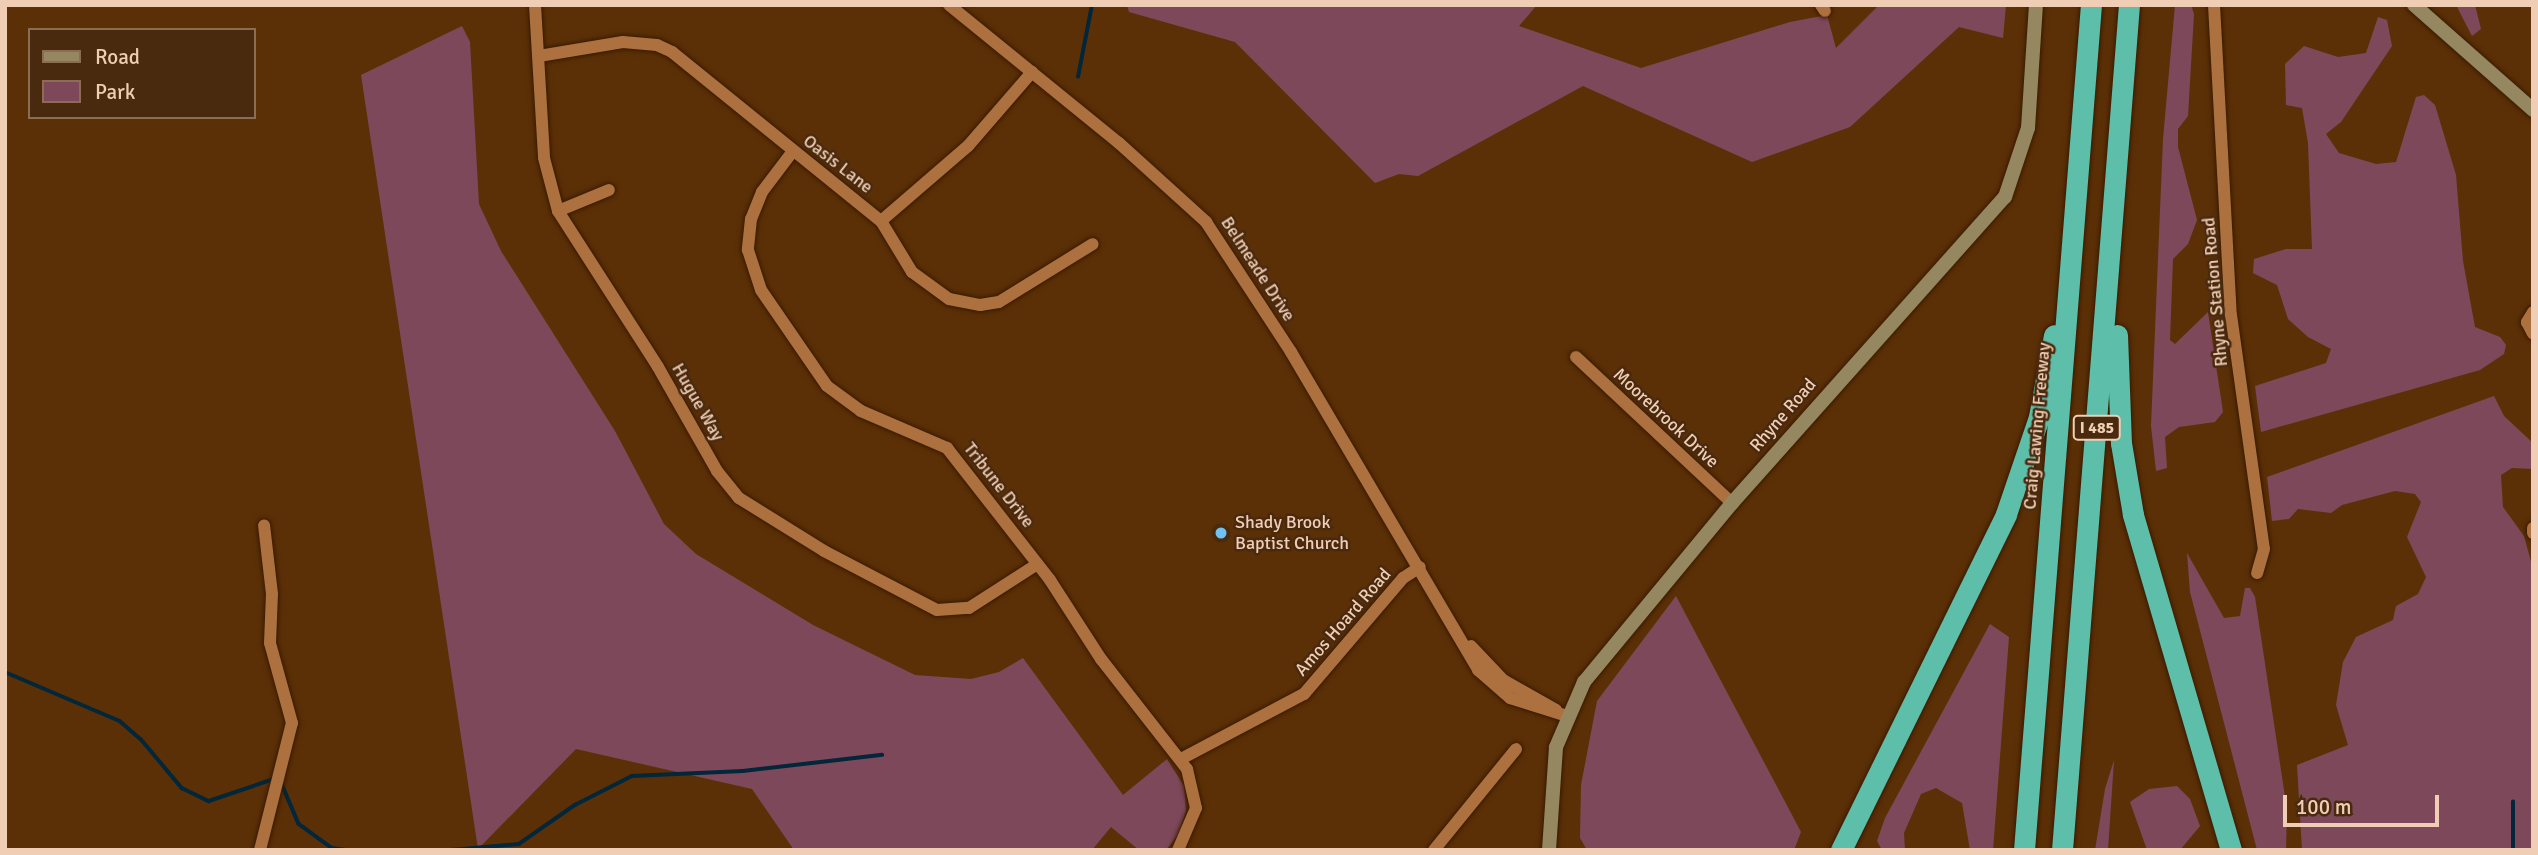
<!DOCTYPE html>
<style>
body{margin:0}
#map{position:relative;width:2538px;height:855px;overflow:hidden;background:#5c3006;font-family:Signika,sans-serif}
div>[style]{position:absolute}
.green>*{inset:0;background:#7e485b}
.stream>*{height:3.5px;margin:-1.75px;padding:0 1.75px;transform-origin:1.75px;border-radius:1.75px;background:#02263a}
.roads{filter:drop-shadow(0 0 2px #391b01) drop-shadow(0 0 2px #391b01)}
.street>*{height:12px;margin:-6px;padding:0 6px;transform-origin:6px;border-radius:6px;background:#ad703f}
.secondary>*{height:14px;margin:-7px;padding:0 7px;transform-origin:7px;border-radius:7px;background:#95875f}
.highway>*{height:21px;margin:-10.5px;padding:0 10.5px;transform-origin:10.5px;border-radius:10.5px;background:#5dbeaa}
.dots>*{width:19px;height:19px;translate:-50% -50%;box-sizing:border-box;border:4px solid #492a0f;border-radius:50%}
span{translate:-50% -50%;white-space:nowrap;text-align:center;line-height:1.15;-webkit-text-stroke:5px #492a0f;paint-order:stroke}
.shield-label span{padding:2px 5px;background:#492a0f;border:2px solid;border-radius:5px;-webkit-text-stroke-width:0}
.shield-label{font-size:16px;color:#f0ceb6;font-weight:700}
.street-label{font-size:18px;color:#f0ceb6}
.poi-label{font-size:18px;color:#f0ceb6}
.left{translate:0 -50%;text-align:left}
.frame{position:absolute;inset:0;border:7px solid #f0ceb6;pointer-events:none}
.legend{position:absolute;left:28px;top:28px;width:228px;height:91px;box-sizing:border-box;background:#492a0f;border:2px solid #8c6c52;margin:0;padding:9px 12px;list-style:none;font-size:21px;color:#f0ceb6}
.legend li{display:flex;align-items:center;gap:14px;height:35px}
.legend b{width:35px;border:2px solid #8c6c52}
.scale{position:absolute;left:2283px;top:795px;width:156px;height:32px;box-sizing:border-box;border:4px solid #f0ceb6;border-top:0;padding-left:9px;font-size:21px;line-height:24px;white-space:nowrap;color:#f0ceb6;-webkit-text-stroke:5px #492a0f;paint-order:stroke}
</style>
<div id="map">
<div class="green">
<div style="clip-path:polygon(1127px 5px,1537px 5px,1519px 26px,1641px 68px,1790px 22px,1827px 15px,1836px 48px,1879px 5px,2006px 5px,2003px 38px,1959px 27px,1850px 127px,1752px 162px,1583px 86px,1418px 176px,1399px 174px,1375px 183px,1235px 42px,1129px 12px)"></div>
<div style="clip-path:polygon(2175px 5px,2191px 5px,2194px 14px,2188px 116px,2178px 129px,2178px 147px,2197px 220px,2188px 244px,2173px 259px,2170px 340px,2175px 344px,2208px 312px,2223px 412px,2215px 422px,2179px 427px,2165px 437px,2167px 468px,2156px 471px,2151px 426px,2163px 139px)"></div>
<div style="clip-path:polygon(2456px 5px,2475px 5px,2481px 29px,2472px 36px)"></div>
<div style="clip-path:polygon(2378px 17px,2387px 20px,2392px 46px,2341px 122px,2326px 134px,2339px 153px,2376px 164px,2396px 162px,2416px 97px,2424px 95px,2435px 105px,2456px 175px,2463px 261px,2475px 327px,2500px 337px,2506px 345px,2504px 354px,2480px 370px,2261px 432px,2255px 386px,2326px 363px,2331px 349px,2308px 337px,2288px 319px,2277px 285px,2253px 273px,2254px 259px,2286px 249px,2312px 249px,2308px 143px,2302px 108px,2286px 105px,2285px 64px,2304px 46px,2338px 57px,2366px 53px)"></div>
<div style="clip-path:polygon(462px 26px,470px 42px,479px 204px,501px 251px,615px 431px,664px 524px,696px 554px,813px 625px,915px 675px,971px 679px,999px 672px,1023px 658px,1123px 795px,1167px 759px,1184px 786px,1186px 811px,1178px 835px,1166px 850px,1139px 850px,1111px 827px,1092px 850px,794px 850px,752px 789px,576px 749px,478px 849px,361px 75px)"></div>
<div style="clip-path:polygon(2494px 396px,2504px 416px,2533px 443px,2533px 469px,2512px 468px,2501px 475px,2503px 507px,2524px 536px,2533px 569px,2533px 850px,2302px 850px,2297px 765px,2348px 745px,2336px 705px,2343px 662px,2356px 637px,2393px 620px,2396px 606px,2418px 594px,2426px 577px,2407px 537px,2421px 502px,2415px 494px,2395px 491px,2342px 505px,2331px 513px,2298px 509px,2289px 519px,2272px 521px,2267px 477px)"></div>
<div style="clip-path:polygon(2187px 553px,2224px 618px,2240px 616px,2245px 588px,2250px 588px,2255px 597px,2287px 810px,2286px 850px,2257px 850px,2190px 592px)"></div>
<div style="clip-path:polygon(1676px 596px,1801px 832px,1794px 850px,1587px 850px,1580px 838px,1581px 785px,1597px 701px)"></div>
<div style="clip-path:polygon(1990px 624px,2009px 637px,1993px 850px,1970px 850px,1962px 803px,1936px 788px,1921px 794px,1904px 833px,1905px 850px,1882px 850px,1877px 841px,1885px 818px)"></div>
<div style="clip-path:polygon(2114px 760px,2108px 850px,2095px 850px,2105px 789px)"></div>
<div style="clip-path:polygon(2177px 786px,2190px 799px,2200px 826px,2180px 850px,2147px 850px,2130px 802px,2149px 789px)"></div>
</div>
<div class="stream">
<div style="left:1078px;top:77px;width:73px;rotate:-79deg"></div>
<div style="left:5px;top:672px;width:125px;rotate:23.1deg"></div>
<div style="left:120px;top:721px;width:28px;rotate:41deg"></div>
<div style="left:141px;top:739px;width:64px;rotate:50.1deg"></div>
<div style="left:182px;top:788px;width:30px;rotate:26deg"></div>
<div style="left:209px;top:801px;width:69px;rotate:-18.7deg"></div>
<div style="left:282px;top:784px;width:43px;rotate:67deg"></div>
<div style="left:299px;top:824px;width:41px;rotate:36deg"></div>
<div style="left:332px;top:848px;width:14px;rotate:8deg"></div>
<div style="left:451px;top:850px;width:68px;rotate:-5deg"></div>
<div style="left:519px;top:844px;width:68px;rotate:-34.9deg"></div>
<div style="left:575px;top:805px;width:64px;rotate:-27deg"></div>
<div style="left:632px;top:776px;width:111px;rotate:-2.6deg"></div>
<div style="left:743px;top:771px;width:140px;rotate:-6.6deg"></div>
<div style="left:2513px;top:850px;width:48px;rotate:-90deg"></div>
</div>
<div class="roads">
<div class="street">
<div style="left:535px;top:5px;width:153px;rotate:86.6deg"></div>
<div style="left:544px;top:158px;width:55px;rotate:75.2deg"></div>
<div style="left:558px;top:211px;width:185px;rotate:57.3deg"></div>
<div style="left:658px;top:367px;width:120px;rotate:60.4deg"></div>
<div style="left:717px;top:471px;width:35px;rotate:51deg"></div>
<div style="left:739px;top:498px;width:100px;rotate:31.9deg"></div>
<div style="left:824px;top:551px;width:127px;rotate:27.6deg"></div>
<div style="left:937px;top:610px;width:32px;rotate:-4deg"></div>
<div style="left:969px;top:608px;width:80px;rotate:-32.7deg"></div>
<div style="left:949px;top:5px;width:219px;rotate:39.1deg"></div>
<div style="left:1119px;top:143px;width:118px;rotate:42.2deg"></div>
<div style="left:1206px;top:222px;width:155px;rotate:56.8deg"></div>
<div style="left:1291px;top:352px;width:369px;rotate:59.5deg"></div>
<div style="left:1478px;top:670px;width:43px;rotate:41.2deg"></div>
<div style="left:1510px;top:698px;width:60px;rotate:17.5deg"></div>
<div style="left:1821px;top:5px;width:7px;rotate:56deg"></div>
<div style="left:2214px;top:5px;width:310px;rotate:86.9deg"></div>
<div style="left:2231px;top:315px;width:236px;rotate:82deg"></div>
<div style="left:2264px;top:549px;width:25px;rotate:106deg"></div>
<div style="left:539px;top:56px;width:85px;rotate:-9.5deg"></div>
<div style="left:623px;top:42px;width:34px;rotate:5deg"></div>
<div style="left:657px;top:45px;width:17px;rotate:25deg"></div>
<div style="left:672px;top:52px;width:269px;rotate:39deg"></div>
<div style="left:881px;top:221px;width:60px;rotate:58.7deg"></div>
<div style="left:912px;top:272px;width:46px;rotate:36.1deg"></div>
<div style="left:949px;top:299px;width:32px;rotate:11deg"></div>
<div style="left:980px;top:305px;width:19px;rotate:-9deg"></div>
<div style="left:999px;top:302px;width:110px;rotate:-31.7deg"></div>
<div style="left:793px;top:151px;width:51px;rotate:127.1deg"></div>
<div style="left:762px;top:192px;width:29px;rotate:112deg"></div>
<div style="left:751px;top:219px;width:31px;rotate:96deg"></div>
<div style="left:748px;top:250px;width:42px;rotate:72deg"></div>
<div style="left:761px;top:290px;width:116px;rotate:55.5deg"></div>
<div style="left:827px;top:386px;width:42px;rotate:36.3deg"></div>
<div style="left:861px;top:411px;width:94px;rotate:23.3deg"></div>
<div style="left:947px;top:448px;width:167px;rotate:52deg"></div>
<div style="left:1050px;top:580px;width:94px;rotate:57.2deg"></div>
<div style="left:1101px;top:659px;width:140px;rotate:52deg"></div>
<div style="left:1187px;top:769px;width:40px;rotate:77deg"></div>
<div style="left:1196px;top:808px;width:46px;rotate:113.2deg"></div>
<div style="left:558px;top:211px;width:55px;rotate:-22.4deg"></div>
<div style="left:881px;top:221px;width:115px;rotate:-40.8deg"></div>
<div style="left:968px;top:146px;width:98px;rotate:-49.1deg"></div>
<div style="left:2533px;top:312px;width:12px;rotate:121deg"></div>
<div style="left:2527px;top:322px;width:13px;rotate:63deg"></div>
<div style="left:1576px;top:357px;width:214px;rotate:43.1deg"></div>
<div style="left:2533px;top:528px;width:5px;rotate:90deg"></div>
<div style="left:1471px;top:646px;width:47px;rotate:46.7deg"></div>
<div style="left:1503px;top:680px;width:61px;rotate:29.5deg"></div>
<div style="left:1181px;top:759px;width:139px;rotate:-27.9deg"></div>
<div style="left:1304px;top:694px;width:153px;rotate:-49.5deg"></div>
<div style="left:1403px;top:578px;width:20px;rotate:-33deg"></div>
<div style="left:260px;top:850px;width:131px;rotate:-75.9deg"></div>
<div style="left:292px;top:723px;width:83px;rotate:-105.4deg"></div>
<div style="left:270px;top:643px;width:49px;rotate:-87.7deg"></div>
<div style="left:272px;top:594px;width:69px;rotate:-96.6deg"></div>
<div style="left:1434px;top:850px;width:130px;rotate:-50.9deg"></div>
</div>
<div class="secondary">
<div style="left:2414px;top:5px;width:159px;rotate:41.4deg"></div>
<div style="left:1549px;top:850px;width:103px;rotate:-86.1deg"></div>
<div style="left:1556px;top:747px;width:71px;rotate:-66.7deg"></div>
<div style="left:1584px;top:682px;width:232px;rotate:-50.4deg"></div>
<div style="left:1732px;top:503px;width:410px;rotate:-48.3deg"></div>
<div style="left:2005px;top:197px;width:73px;rotate:-71.6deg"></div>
<div style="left:2028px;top:128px;width:123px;rotate:-86.3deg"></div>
</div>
<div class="highway">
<div style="left:2117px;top:335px;width:108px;rotate:87.9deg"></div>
<div style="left:2121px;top:443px;width:73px;rotate:80.5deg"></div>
<div style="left:2133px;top:515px;width:349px;rotate:73.7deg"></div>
<div style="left:1841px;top:850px;width:374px;rotate:-63.8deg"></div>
<div style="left:2006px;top:514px;width:102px;rotate:-71.2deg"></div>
<div style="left:2039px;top:417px;width:83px;rotate:-79.6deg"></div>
<div style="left:2024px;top:850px;width:848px;rotate:-85.47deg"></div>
<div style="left:2062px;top:850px;width:848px;rotate:-85.47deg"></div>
</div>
</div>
<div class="dots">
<div style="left:1221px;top:533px;background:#70c1f4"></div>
</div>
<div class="shield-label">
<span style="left:2097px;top:428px">I 485</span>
</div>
<div class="street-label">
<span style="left:838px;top:164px;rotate:38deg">Oasis Lane</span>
<span style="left:1258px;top:269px;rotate:57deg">Belmeade Drive</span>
<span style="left:2215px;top:292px;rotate:-95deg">Rhyne Station Road</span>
<span style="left:698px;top:402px;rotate:60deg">Hugue Way</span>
<span style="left:1783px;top:415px;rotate:-49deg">Rhyne Road</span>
<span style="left:1666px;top:418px;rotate:43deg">Moorebrook Drive</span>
<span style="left:2037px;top:426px;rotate:-85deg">Craig Lawing Freeway</span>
<span style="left:999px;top:485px;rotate:52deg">Tribune Drive</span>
<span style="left:1343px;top:622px;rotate:-49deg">Amos Hoard Road</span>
</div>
<div class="poi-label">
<span class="left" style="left:1235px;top:533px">Shady Brook<br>Baptist Church</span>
</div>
<div class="frame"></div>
<ul class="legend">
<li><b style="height:9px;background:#95875f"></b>Road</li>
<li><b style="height:19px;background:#7e485b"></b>Park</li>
</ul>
<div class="scale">100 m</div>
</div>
